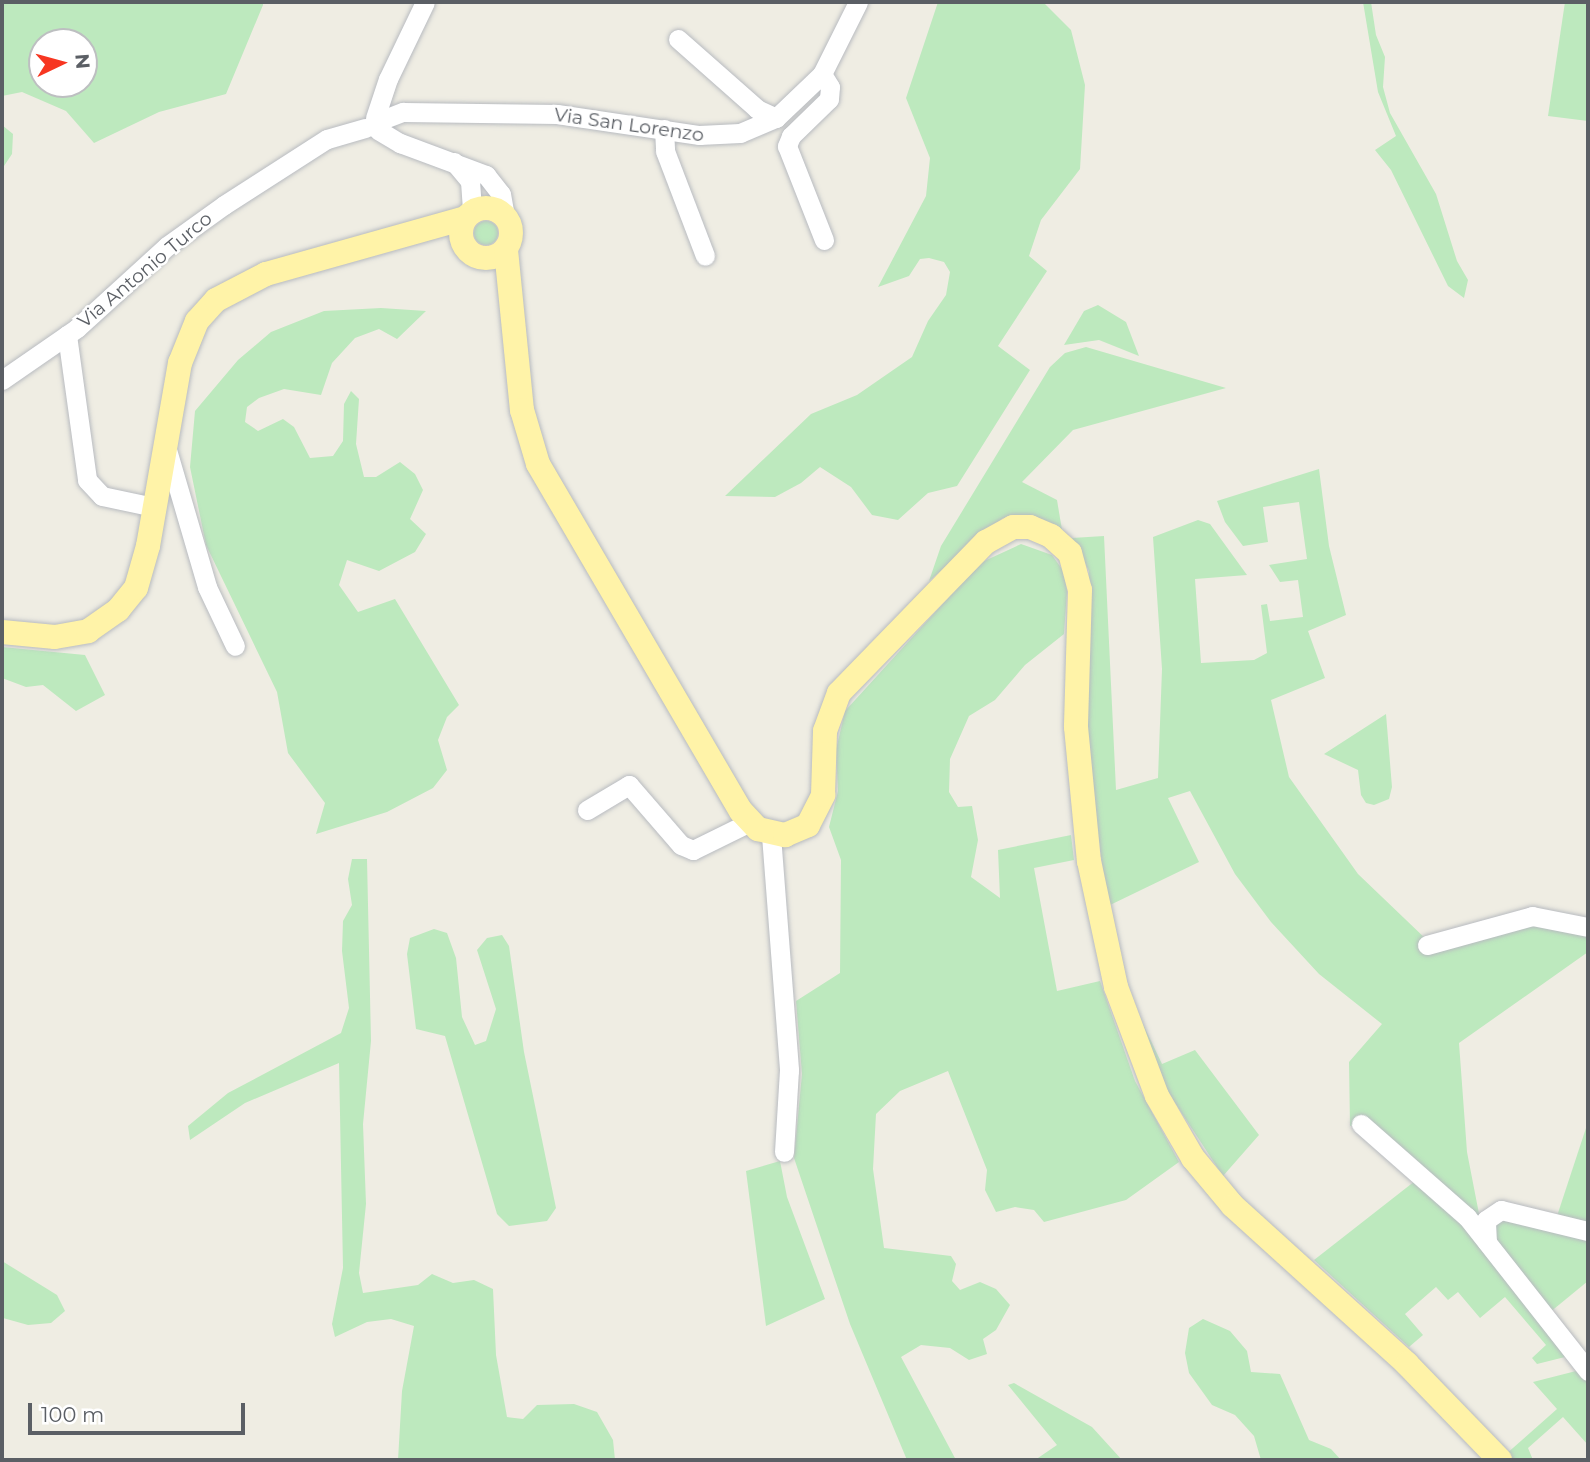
<!DOCTYPE html>
<style>
body{margin:0}
#map{position:relative;width:1590px;height:1462px;overflow:hidden;background:#efede3;font-family:Montserrat,sans-serif}
div>[style]{position:absolute}
.green>*{inset:0;background:#bde9be}
.round{border-radius:50%}
.roads{filter:drop-shadow(0 0 2px #b8bbc0) drop-shadow(0 0 2px #b8bbc0)}
.minor>*{height:19px;margin:-9.5px;padding:0 9.5px;transform-origin:9.5px;border-radius:9.5px;background:#fff}
.major>*{height:24px;margin:-12px;padding:0 12px;transform-origin:12px;border-radius:12px;background:#fff3a8}
.major>.ring{margin:-12px;padding:0;box-sizing:content-box;background:none;border:24px solid #fff3a8;border-radius:50%}
span{translate:-50% -50%;white-space:nowrap;text-align:center;line-height:1.15;-webkit-text-stroke:5px #fff;paint-order:stroke}
.street-label{font-size:19px;color:#5b5f65}
.frame{position:absolute;inset:0;border:4px solid #5b5f65;pointer-events:none}
.north{position:absolute;left:28px;top:28px;width:70px;height:70px;box-sizing:border-box;background:#fff;border:2px solid #bdbfc1;border-radius:50%;rotate:85deg;font-size:19px;font-weight:700;line-height:28px;text-align:center;color:#5b5f65}
.north::after{content:'';display:block;margin:auto;width:24px;height:32px;background:#f73621;clip-path:polygon(50% 0,100% 100%,50% 72%,0 100%)}
.scale{position:absolute;left:28px;top:1403px;width:217px;height:32px;box-sizing:border-box;border:4px solid #5b5f65;border-top:0;padding-left:9px;font-size:21px;line-height:24px;white-space:nowrap;color:#5b5f65;-webkit-text-stroke:5px #fff;paint-order:stroke}
</style>
<div id="map">
<div class="green">
<div style="clip-path:polygon(evenodd,2px 2px,263px 2px,263px 5px,226px 94px,159px 112px,94px 143px,66px 111px,22px 92px,2px 96px,2px 2px,42px 42px,84px 42px,84px 84px,42px 84px,42px 42px)"></div>
<div style="clip-path:polygon(938px 2px,1044px 3px,1071px 30px,1085px 85px,1080px 169px,1041px 220px,1029px 256px,1047px 271px,998px 346px,1030px 370px,957px 486px,928px 493px,898px 520px,872px 515px,851px 487px,820px 467px,801px 483px,775px 497px,725px 496px,811px 414px,857px 395px,912px 357px,928px 321px,946px 295px,950px 272px,944px 262px,929px 258px,920px 259px,909px 276px,878px 287px,926px 196px,930px 158px,906px 98px)"></div>
<div style="clip-path:polygon(1363px 2px,1371px 2px,1376px 35px,1385px 57px,1383px 87px,1390px 113px,1436px 194px,1457px 261px,1468px 280px,1464px 298px,1448px 286px,1391px 170px,1375px 150px,1396px 136px,1378px 92px)"></div>
<div style="clip-path:polygon(1565px 2px,1588px 2px,1588px 121px,1548px 116px)"></div>
<div style="clip-path:polygon(2px 125px,13px 134px,12px 154px,2px 169px)"></div>
<div class="round" style="left:474px;top:221px;width:24px;height:24px"></div>
<div style="clip-path:polygon(1098px 305px,1126px 322px,1139px 356px,1099px 340px,1064px 345px,1084px 311px)"></div>
<div style="clip-path:polygon(381px 308px,426px 311px,397px 339px,379px 329px,355px 338px,332px 363px,321px 395px,284px 389px,259px 398px,247px 407px,245px 422px,258px 431px,283px 419px,294px 427px,310px 458px,333px 456px,343px 441px,344px 404px,351px 391px,359px 399px,356px 444px,364px 477px,376px 477px,400px 462px,415px 474px,423px 490px,410px 519px,426px 534px,415px 552px,379px 571px,347px 560px,339px 585px,358px 612px,395px 599px,459px 705px,447px 717px,438px 740px,447px 770px,433px 788px,387px 812px,316px 834px,325px 803px,288px 753px,277px 692px,206px 545px,190px 467px,195px 411px,238px 360px,271px 332px,324px 311px)"></div>
<div style="clip-path:polygon(1086px 347px,1226px 388px,1073px 430px,1022px 482px,1057px 500px,1062px 530px,1029px 516px,1003px 518px,929px 581px,941px 546px,1050px 367px,1065px 353px)"></div>
<div style="clip-path:polygon(1319px 469px,1329px 546px,1346px 615px,1308px 631px,1325px 678px,1271px 700px,1289px 777px,1358px 874px,1428px 941px,1510px 924px,1588px 930px,1588px 952px,1459px 1043px,1467px 1152px,1480px 1219px,1368px 1123px,1350px 1126px,1349px 1062px,1382px 1024px,1319px 974px,1271px 922px,1235px 874px,1190px 791px,1168px 798px,1199px 862px,1108px 906px,1087px 757px,1089px 571px,1072px 538px,1104px 536px,1116px 790px,1158px 778px,1162px 669px,1153px 537px,1198px 520px,1210px 524px,1247px 575px,1195px 579px,1201px 663px,1254px 660px,1267px 653px,1261px 605px,1267px 604px,1270px 621px,1303px 617px,1298px 580px,1280px 582px,1269px 565px,1307px 559px,1299px 502px,1263px 507px,1268px 542px,1243px 546px,1225px 522px,1217px 501px)"></div>
<div style="clip-path:polygon(1021px 544px,1052px 555px,1064px 572px,1067px 591px,1064px 634px,1025px 665px,995px 700px,969px 716px,950px 759px,949px 792px,958px 807px,972px 806px,978px 840px,971px 877px,1000px 898px,998px 850px,1071px 835px,1074px 860px,1034px 868px,1057px 991px,1100px 981px,1135px 1081px,1179px 1162px,1126px 1200px,1044px 1222px,1034px 1210px,1015px 1207px,996px 1212px,985px 1190px,987px 1170px,948px 1071px,900px 1091px,876px 1114px,873px 1169px,884px 1248px,951px 1256px,956px 1264px,952px 1281px,960px 1290px,980px 1282px,996px 1289px,1010px 1305px,996px 1330px,983px 1339px,987px 1354px,969px 1360px,950px 1348px,921px 1345px,901px 1357px,956px 1460px,907px 1460px,850px 1324px,794px 1158px,802px 1074px,796px 1001px,840px 973px,841px 860px,829px 827px,838px 791px,836px 750px,845px 711px,980px 563px)"></div>
<div style="clip-path:polygon(2px 647px,85px 655px,105px 695px,76px 711px,43px 685px,26px 687px,2px 678px)"></div>
<div style="clip-path:polygon(1386px 714px,1392px 787px,1389px 799px,1374px 805px,1366px 803px,1361px 795px,1358px 770px,1324px 754px)"></div>
<div style="clip-path:polygon(352px 859px,367px 859px,371px 1041px,363px 1124px,366px 1204px,359px 1273px,363px 1293px,418px 1285px,432px 1274px,453px 1283px,474px 1280px,493px 1289px,496px 1355px,507px 1417px,523px 1419px,537px 1405px,574px 1404px,597px 1412px,613px 1440px,615px 1460px,398px 1460px,402px 1391px,414px 1326px,391px 1319px,367px 1322px,335px 1337px,332px 1324px,343px 1268px,339px 1063px,245px 1103px,190px 1140px,188px 1126px,228px 1093px,341px 1033px,349px 1008px,342px 951px,343px 921px,352px 905px,348px 879px)"></div>
<div style="clip-path:polygon(434px 929px,447px 933px,456px 958px,462px 1017px,475px 1045px,486px 1041px,496px 1009px,477px 950px,487px 938px,502px 935px,509px 946px,524px 1052px,556px 1208px,547px 1221px,509px 1226px,497px 1214px,445px 1036px,416px 1029px,407px 954px,410px 938px)"></div>
<div style="clip-path:polygon(1142px 1022px,1162px 1064px,1195px 1050px,1259px 1135px,1223px 1176px,1162px 1083px)"></div>
<div style="clip-path:polygon(1588px 1122px,1588px 1225px,1557px 1216px)"></div>
<div style="clip-path:polygon(780px 1161px,787px 1197px,825px 1299px,766px 1326px,746px 1171px)"></div>
<div style="clip-path:polygon(1415px 1181px,1462px 1222px,1565px 1357px,1537px 1364px,1532px 1358px,1546px 1345px,1505px 1297px,1480px 1318px,1458px 1292px,1448px 1300px,1436px 1287px,1405px 1314px,1423px 1335px,1409px 1347px,1314px 1260px)"></div>
<div style="clip-path:polygon(1498px 1217px,1588px 1237px,1588px 1281px,1549px 1313px,1496px 1245px,1490px 1228px)"></div>
<div style="clip-path:polygon(2px 1261px,57px 1295px,65px 1311px,51px 1323px,28px 1325px,3px 1318px)"></div>
<div style="clip-path:polygon(1203px 1319px,1230px 1331px,1247px 1351px,1251px 1372px,1280px 1374px,1309px 1440px,1331px 1449px,1341px 1460px,1261px 1460px,1254px 1436px,1235px 1415px,1212px 1405px,1189px 1373px,1185px 1353px,1189px 1328px)"></div>
<div style="clip-path:polygon(1580px 1370px,1588px 1381px,1588px 1445px,1563px 1417px,1528px 1448px,1533px 1460px,1509px 1460px,1505px 1455px,1557px 1409px,1533px 1382px)"></div>
<div style="clip-path:polygon(1014px 1383px,1092px 1427px,1122px 1460px,1035px 1460px,1057px 1445px,1008px 1385px)"></div>
</div>
<div class="roads">
<div class="minor">
<div style="left:678px;top:39px;width:106px;rotate:41.5deg"></div>
<div style="left:757px;top:109px;width:21px;rotate:25deg"></div>
<div style="left:822px;top:74px;width:15px;rotate:58deg"></div>
<div style="left:830px;top:87px;width:12px;rotate:95deg"></div>
<div style="left:829px;top:99px;width:53px;rotate:135.8deg"></div>
<div style="left:791px;top:136px;width:11px;rotate:112deg"></div>
<div style="left:787px;top:146px;width:101px;rotate:68.5deg"></div>
<div style="left:375px;top:118px;width:41px;rotate:-71.6deg"></div>
<div style="left:388px;top:79px;width:85px;rotate:-64.3deg"></div>
<div style="left:379px;top:121px;width:26px;rotate:-21deg"></div>
<div style="left:403px;top:112px;width:154px;rotate:0.7deg"></div>
<div style="left:557px;top:114px;width:144px;rotate:8.4deg"></div>
<div style="left:699px;top:135px;width:41px;rotate:-2.8deg"></div>
<div style="left:740px;top:133px;width:39px;rotate:-23deg"></div>
<div style="left:776px;top:118px;width:64px;rotate:-43.7deg"></div>
<div style="left:822px;top:74px;width:80px;rotate:-63.4deg"></div>
<div style="left:664px;top:129px;width:22px;rotate:87deg"></div>
<div style="left:665px;top:151px;width:112px;rotate:69.1deg"></div>
<div style="left:378px;top:130px;width:26px;rotate:31deg"></div>
<div style="left:400px;top:143px;width:92px;rotate:20.4deg"></div>
<div style="left:486px;top:175px;width:24px;rotate:52deg"></div>
<div style="left:501px;top:194px;width:22px;rotate:80deg"></div>
<div style="left:454px;top:162px;width:25px;rotate:50deg"></div>
<div style="left:470px;top:181px;width:31px;rotate:86deg"></div>
<div style="left:67px;top:335px;width:146px;rotate:82.1deg"></div>
<div style="left:87px;top:480px;width:22px;rotate:47deg"></div>
<div style="left:102px;top:496px;width:53px;rotate:11.9deg"></div>
<div style="left:2px;top:380px;width:91px;rotate:-34.7deg"></div>
<div style="left:77px;top:328px;width:122px;rotate:-42.3deg"></div>
<div style="left:167px;top:246px;width:70px;rotate:-35.7deg"></div>
<div style="left:224px;top:205px;width:122px;rotate:-32.7deg"></div>
<div style="left:327px;top:139px;width:40px;rotate:-16deg"></div>
<div style="left:165px;top:443px;width:150px;rotate:73.7deg"></div>
<div style="left:207px;top:587px;width:65px;rotate:64.6deg"></div>
<div style="left:587px;top:810px;width:49px;rotate:-30.8deg"></div>
<div style="left:629px;top:785px;width:79px;rotate:49.1deg"></div>
<div style="left:681px;top:845px;width:13px;rotate:23deg"></div>
<div style="left:693px;top:850px;width:64px;rotate:-26.2deg"></div>
<div style="left:771px;top:835px;width:236px;rotate:85.6deg"></div>
<div style="left:789px;top:1070px;width:82px;rotate:93.5deg"></div>
<div style="left:1427px;top:945px;width:109px;rotate:-15.4deg"></div>
<div style="left:1532px;top:916px;width:57px;rotate:11.1deg"></div>
<div style="left:1361px;top:1124px;width:141px;rotate:41.3deg"></div>
<div style="left:1467px;top:1217px;width:196px;rotate:51.8deg"></div>
<div style="left:1487px;top:1242px;width:22px;rotate:-93deg"></div>
<div style="left:1486px;top:1220px;width:18px;rotate:-34deg"></div>
<div style="left:1501px;top:1210px;width:89px;rotate:13.6deg"></div>
</div>
<div class="major">
<div class="ring" style="left:461px;top:208px;width:26px;height:26px"></div>
<div style="left:506px;top:250px;width:161px;rotate:84.3deg"></div>
<div style="left:522px;top:410px;width:56px;rotate:73.5deg"></div>
<div style="left:538px;top:464px;width:402px;rotate:59.7deg"></div>
<div style="left:741px;top:811px;width:25px;rotate:47deg"></div>
<div style="left:758px;top:829px;width:28px;rotate:13deg"></div>
<div style="left:785px;top:835px;width:25px;rotate:-23deg"></div>
<div style="left:808px;top:825px;width:34px;rotate:-63deg"></div>
<div style="left:823px;top:795px;width:64px;rotate:-88.2deg"></div>
<div style="left:825px;top:731px;width:40px;rotate:-69.8deg"></div>
<div style="left:839px;top:693px;width:211px;rotate:-45.8deg"></div>
<div style="left:986px;top:542px;width:31px;rotate:-29deg"></div>
<div style="left:1013px;top:527px;width:17px"></div>
<div style="left:1030px;top:527px;width:23px;rotate:23deg"></div>
<div style="left:1051px;top:536px;width:25px;rotate:42deg"></div>
<div style="left:1070px;top:553px;width:38px;rotate:75deg"></div>
<div style="left:1080px;top:590px;width:137px;rotate:91.7deg"></div>
<div style="left:1076px;top:727px;width:135px;rotate:84.5deg"></div>
<div style="left:1089px;top:861px;width:129px;rotate:77.9deg"></div>
<div style="left:1116px;top:987px;width:116px;rotate:69.4deg"></div>
<div style="left:1157px;top:1096px;width:72px;rotate:59.9deg"></div>
<div style="left:1193px;top:1158px;width:62px;rotate:50.2deg"></div>
<div style="left:1233px;top:1206px;width:235px;rotate:42.2deg"></div>
<div style="left:1407px;top:1364px;width:134px;rotate:45.9deg"></div>
<div style="left:2px;top:632px;width:53px;rotate:5.4deg"></div>
<div style="left:55px;top:637px;width:34px;rotate:-10deg"></div>
<div style="left:88px;top:631px;width:37px;rotate:-35deg"></div>
<div style="left:118px;top:610px;width:28px;rotate:-51deg"></div>
<div style="left:136px;top:588px;width:44px;rotate:-74.1deg"></div>
<div style="left:148px;top:546px;width:186px;rotate:-80.1deg"></div>
<div style="left:180px;top:363px;width:45px;rotate:-68deg"></div>
<div style="left:197px;top:321px;width:28px;rotate:-48deg"></div>
<div style="left:216px;top:300px;width:56px;rotate:-27.5deg"></div>
<div style="left:266px;top:274px;width:207px;rotate:-15.7deg"></div>
</div>
</div>
<div class="street-label">
<span style="left:629px;top:125px;rotate:8deg">Via San Lorenzo</span>
<span style="left:145px;top:270px;rotate:-40deg">Via Antonio Turco</span>
</div>
<div class="frame"></div>
<div class="north">N</div>
<div class="scale">100 m</div>
</div>
